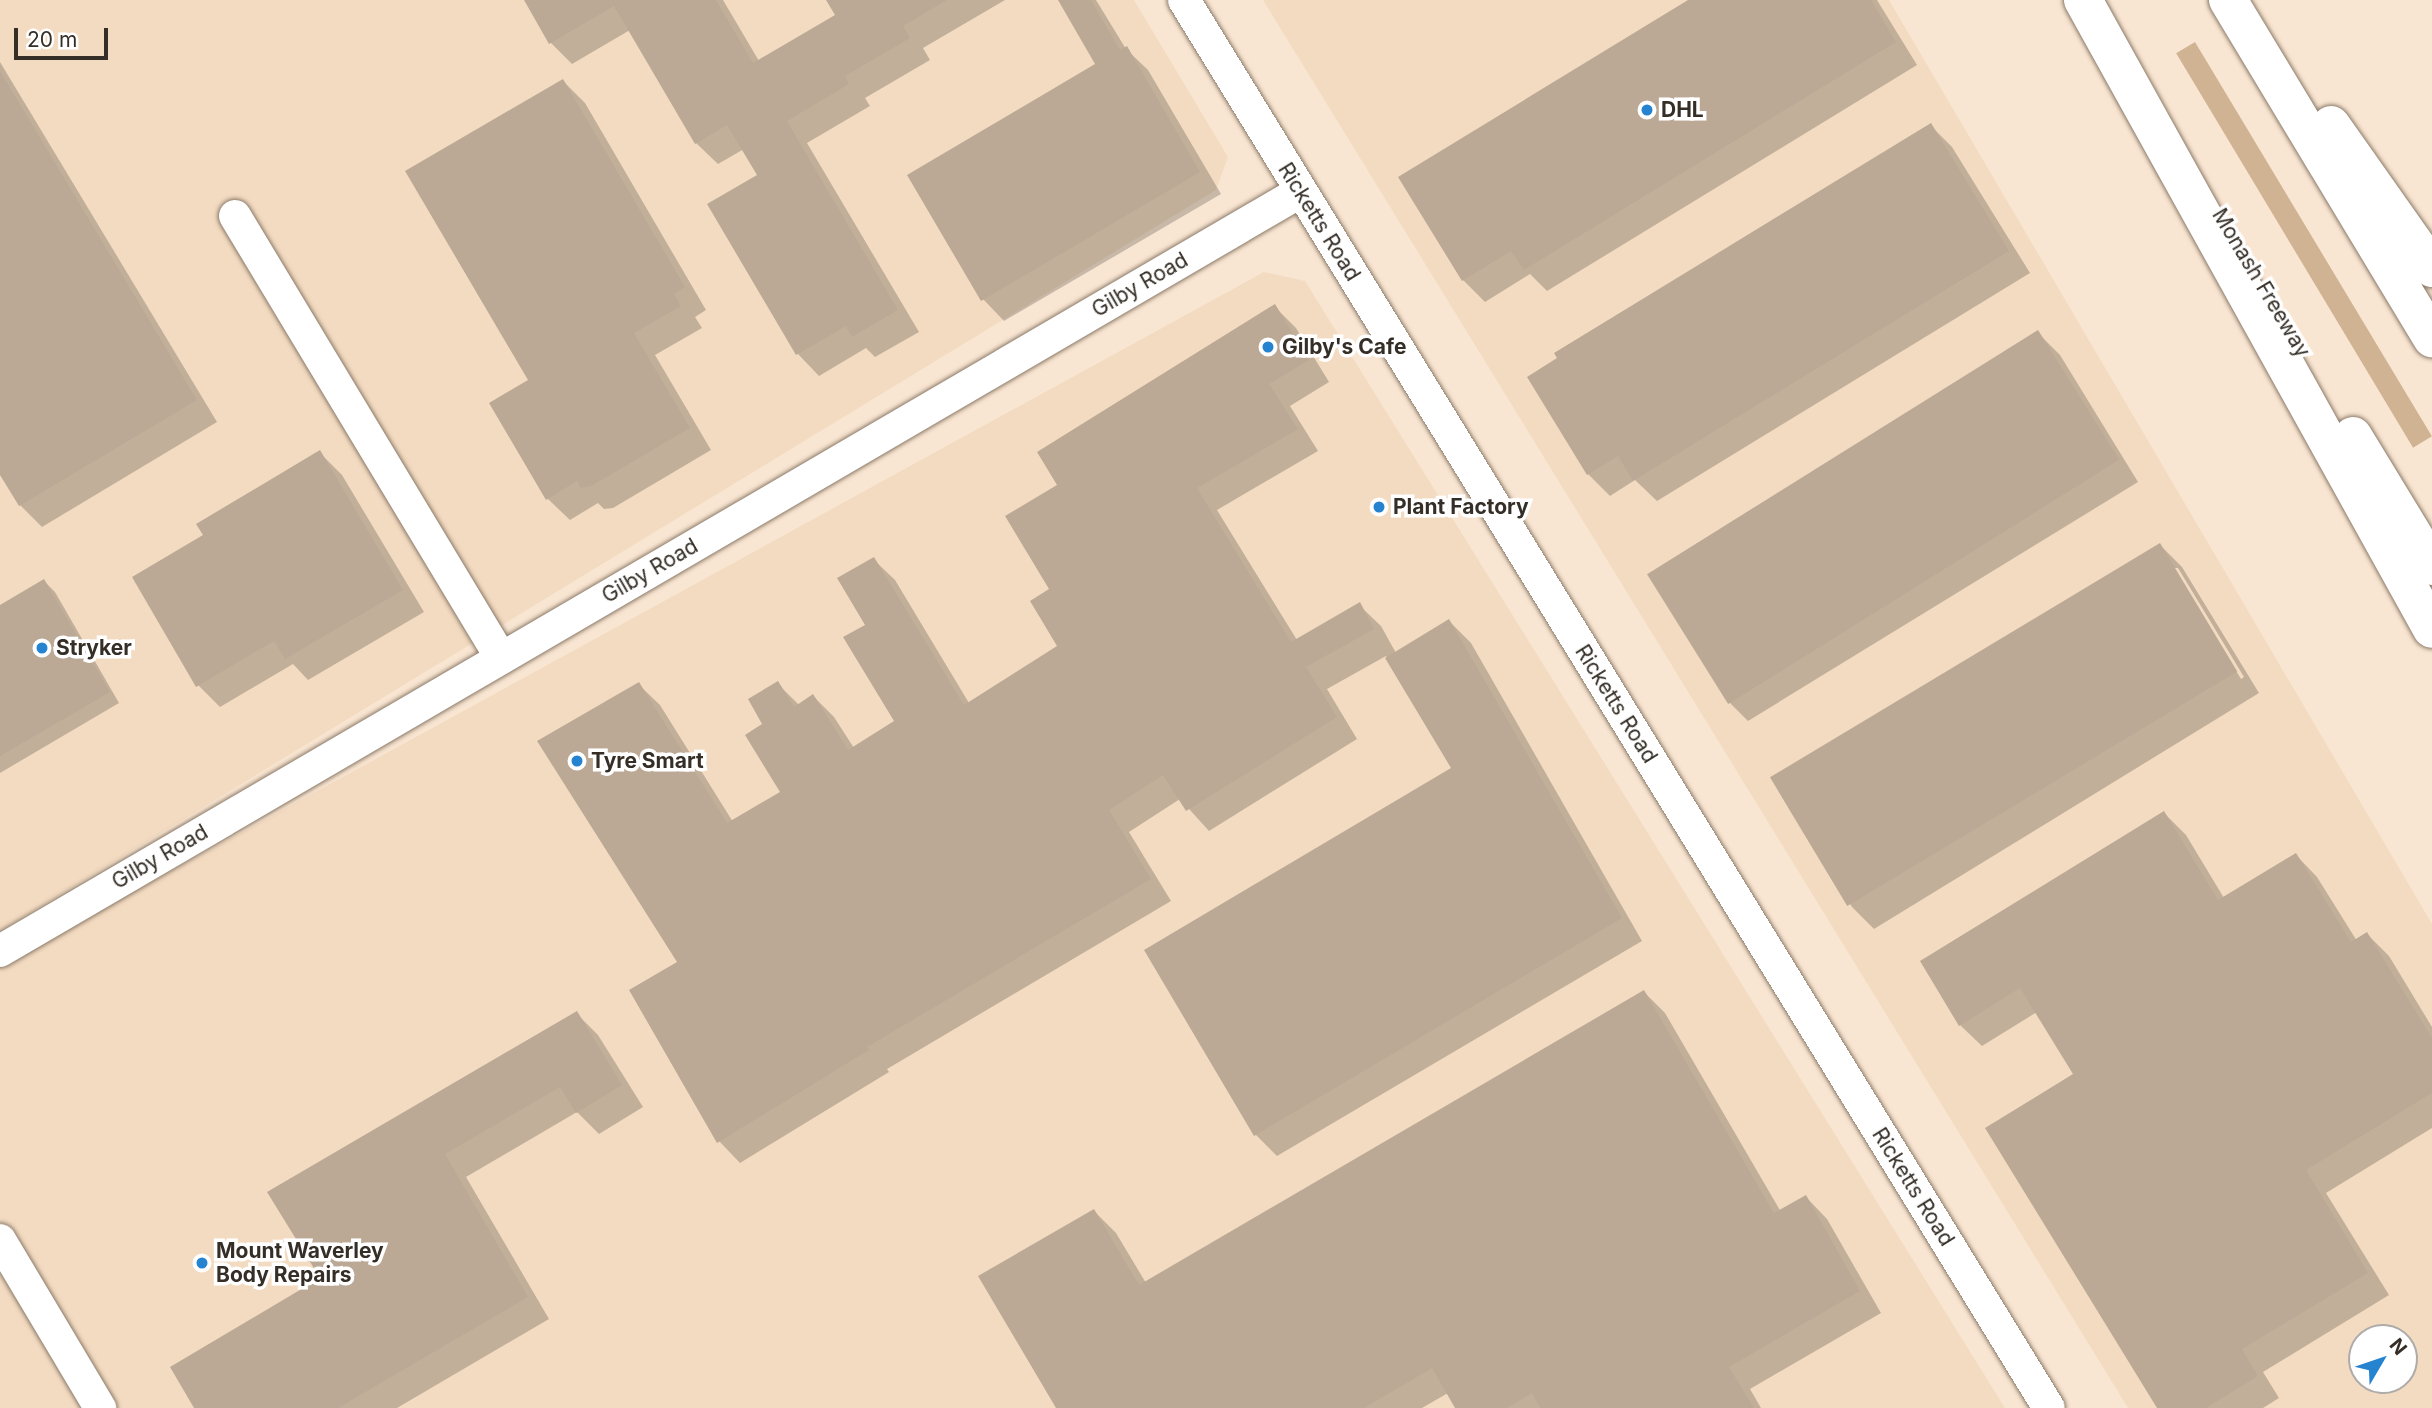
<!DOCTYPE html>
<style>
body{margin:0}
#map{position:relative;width:2432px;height:1408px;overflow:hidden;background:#f9e6d2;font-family:Inter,sans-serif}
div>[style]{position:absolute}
.built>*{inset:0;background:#f3dbc1}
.green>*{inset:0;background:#d0b393;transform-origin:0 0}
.shadow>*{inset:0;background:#0003}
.building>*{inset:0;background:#bba996;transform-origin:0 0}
.roads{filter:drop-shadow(0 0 2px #8b7a69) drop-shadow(0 0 2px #8b7a69)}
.minor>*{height:32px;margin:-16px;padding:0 16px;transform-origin:16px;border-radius:16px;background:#fff}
.highway>*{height:38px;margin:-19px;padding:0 19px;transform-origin:19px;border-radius:19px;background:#fff}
.dots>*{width:19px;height:19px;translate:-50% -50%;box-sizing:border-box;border:4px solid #fff;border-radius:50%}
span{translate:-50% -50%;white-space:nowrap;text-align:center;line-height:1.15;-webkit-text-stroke:7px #fff;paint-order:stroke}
.poi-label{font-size:21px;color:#352e27;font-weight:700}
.left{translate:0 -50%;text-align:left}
.street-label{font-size:21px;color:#352e27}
.north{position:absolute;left:2348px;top:1324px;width:70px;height:70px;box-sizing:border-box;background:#fff;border:2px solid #aeaba9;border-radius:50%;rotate:51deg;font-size:19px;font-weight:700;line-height:28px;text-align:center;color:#352e27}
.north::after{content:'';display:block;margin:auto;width:24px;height:32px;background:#2683d0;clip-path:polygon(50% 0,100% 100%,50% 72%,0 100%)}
.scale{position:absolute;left:14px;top:28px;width:94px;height:32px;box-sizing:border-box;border:4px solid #352e27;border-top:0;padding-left:9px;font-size:21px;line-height:24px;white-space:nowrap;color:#352e27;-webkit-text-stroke:5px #fff;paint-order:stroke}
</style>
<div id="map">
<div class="built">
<div style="clip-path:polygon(0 0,1134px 0,1228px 157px,1216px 190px,0 931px)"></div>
<div style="clip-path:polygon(evenodd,1263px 0,1889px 0,2432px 924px,2432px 1408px,2128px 1408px,1263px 0,2362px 1338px,2404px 1338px,2404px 1380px,2362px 1380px,2362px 1338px)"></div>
<div style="clip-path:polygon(1264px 272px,1305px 281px,2005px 1408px,0 1408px,0 965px)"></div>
</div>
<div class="green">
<div style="left:2195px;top:42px;width:460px;height:22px;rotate:59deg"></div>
</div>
<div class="shadow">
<div style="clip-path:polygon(526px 0,723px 0,759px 61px,837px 15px,828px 0,1005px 0,923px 48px,930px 60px,865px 98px,870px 106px,807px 143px,919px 332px,875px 357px,866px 348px,819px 376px,798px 354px,710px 205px,759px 175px,744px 149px,718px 164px,696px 143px,630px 30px,572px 64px,551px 43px)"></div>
<div style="clip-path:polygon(1060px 0,1096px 0,1126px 49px,1148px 70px,1221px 194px,1004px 321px,983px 299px,1098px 65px)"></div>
<div style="clip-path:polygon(1691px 0,1877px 0,1917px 65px,1547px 291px,1530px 274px,1485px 302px,1463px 280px)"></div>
<div style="clip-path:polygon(0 62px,217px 422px,42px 527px,20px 505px,0 471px)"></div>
<div style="clip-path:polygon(563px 81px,585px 103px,706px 310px,695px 317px,702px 328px,655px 355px,711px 450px,613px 508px,604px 509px,598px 503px,570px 520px,548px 499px,530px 381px)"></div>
<div style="clip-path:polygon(1930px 125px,1952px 147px,2030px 273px,1657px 501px,1635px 480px,1610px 496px,1588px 474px)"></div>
<div style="clip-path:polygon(1275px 307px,1296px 328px,1329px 382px,1290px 406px,1318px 451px,1217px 510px,1297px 640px,1359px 605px,1381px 626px,1396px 653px,1449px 621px,1471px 643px,1642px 941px,1277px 1156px,1255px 1134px,1454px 768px,1386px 656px,1327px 689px,1357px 739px,1209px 831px,1180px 799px,1129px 832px,1171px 901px,887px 1069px,889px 1072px,740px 1163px,719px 1141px,679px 963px,638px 684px,660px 705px,733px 822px,783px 793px,765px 725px,778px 684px,799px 705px,813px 696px,834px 717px,854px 748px,897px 722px,868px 625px,873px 559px,895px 580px,969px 703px,1060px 646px,1051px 590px,1059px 485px)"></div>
<div style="clip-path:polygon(2038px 333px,2060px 355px,2138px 482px,1748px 721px,1726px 699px)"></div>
<div style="clip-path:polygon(320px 453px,342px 475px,424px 612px,308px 680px,293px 664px,220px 707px,198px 685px)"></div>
<div style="clip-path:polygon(evenodd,2160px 545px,2182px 567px,2259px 693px,1874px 929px,1852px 907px,1775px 781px,2160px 545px,2174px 568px,2178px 568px,2244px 677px,2241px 679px,2174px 568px)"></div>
<div style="clip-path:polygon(44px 581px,55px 592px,119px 703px,0 773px,0 607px)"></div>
<div style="clip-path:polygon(2164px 813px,2186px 835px,2224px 898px,2296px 855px,2317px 877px,2357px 941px,2367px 934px,2389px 956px,2432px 1027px,2432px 1128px,2326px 1193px,2389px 1295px,2263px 1372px,2279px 1398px,2263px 1408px,2159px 1408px,2075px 1074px,2037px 1012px,1982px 1046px,1960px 1025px)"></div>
<div style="clip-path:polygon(1644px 992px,1665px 1013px,1781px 1212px,1806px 1197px,1827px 1219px,1881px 1313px,1750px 1389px,1761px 1408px,1457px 1408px,1448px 1393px,1422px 1408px,1058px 1408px,1094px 1211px,1116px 1233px,1146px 1283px)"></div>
<div style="clip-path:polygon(576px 1013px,598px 1035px,643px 1107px,599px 1134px,577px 1112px,466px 1177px,549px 1319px,397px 1408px,196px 1408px)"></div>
</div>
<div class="building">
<div style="clip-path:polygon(524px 0,716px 0,753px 63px,835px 15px,826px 0,947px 0,903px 26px,910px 38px,845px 76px,849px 84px,787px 121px,898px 310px,852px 337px,846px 326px,796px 355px,707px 204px,757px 175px,727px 125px,695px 144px,614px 6px,549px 44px)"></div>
<div style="clip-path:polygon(1058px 0,1091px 0,1120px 50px,1127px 46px,1200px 172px,981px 301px,907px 175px,1095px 64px)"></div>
<div style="clip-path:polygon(1688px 0,1871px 0,1896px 42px,1524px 270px,1511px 251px,1462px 281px,1398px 177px)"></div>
<div style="clip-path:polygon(0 71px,197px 400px,19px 506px,0 475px)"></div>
<div style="clip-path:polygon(563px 79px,685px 287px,674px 294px,681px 306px,634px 333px,690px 428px,591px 486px,581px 488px,577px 481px,546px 500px,489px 403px,528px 380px,405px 171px)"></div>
<div style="clip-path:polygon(1931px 123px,2009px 251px,1633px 481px,1618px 456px,1587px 475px,1527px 377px,1557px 358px,1554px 353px)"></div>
<div style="clip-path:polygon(1275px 304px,1309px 360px,1269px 384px,1298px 429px,1197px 488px,1291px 642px,1360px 602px,1374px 629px,1306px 667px,1337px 717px,1186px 811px,1163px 775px,1109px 810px,1151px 879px,867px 1047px,869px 1050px,717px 1143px,629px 990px,677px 962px,537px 741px,639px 682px,727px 823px,780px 792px,745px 735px,762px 724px,748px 699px,778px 681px,794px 707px,813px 694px,848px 750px,894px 721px,843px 637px,865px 625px,837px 578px,874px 557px,964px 705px,1057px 646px,1030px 601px,1049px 589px,1005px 516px,1057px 485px,1037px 452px)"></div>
<div style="left:2038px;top:330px;width:153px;height:461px;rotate:58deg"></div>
<div style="clip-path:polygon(320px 450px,403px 590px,285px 659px,274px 641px,196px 687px,132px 577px,203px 535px,196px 524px)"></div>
<div style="left:2160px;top:543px;width:150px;height:455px;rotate:59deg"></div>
<div style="clip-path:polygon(44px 579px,110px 692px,0 756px,0 605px)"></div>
<div style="clip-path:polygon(1449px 619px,1622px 918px,1254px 1136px,1144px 950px,1451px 768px,1385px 658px)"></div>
<div style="clip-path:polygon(2164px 811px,2218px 900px,2296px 853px,2351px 942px,2367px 932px,2432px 1038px,2432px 1093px,2306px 1170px,2368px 1273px,2242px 1349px,2258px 1376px,2206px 1408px,2157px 1408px,1985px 1128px,2073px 1074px,2020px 988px,1959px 1026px,1920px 961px)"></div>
<div style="clip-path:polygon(1644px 990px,1774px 1213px,1806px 1195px,1860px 1291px,1729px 1367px,1754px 1408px,1540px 1408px,1532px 1393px,1507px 1408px,1455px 1408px,1432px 1368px,1364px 1408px,1056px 1408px,978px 1276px,1094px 1209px,1139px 1285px)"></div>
<div style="clip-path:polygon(577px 1011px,622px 1085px,576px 1113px,560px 1087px,445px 1154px,528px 1297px,338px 1408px,194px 1408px,170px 1367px,320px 1278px,267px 1192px)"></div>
</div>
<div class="roads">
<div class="minor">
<div style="left:1184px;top:0;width:1652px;rotate:58.44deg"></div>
<div style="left:235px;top:216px;width:516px;rotate:58.96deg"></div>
<div style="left:0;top:951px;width:1505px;rotate:-30.28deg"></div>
<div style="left:0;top:1240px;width:196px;rotate:59.2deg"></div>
</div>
<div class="highway">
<div style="left:2083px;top:0;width:719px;rotate:60.98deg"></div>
<div style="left:2228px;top:0;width:395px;rotate:58.9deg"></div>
<div style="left:2331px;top:125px;width:175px;rotate:54.8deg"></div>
<div style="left:2353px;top:436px;width:152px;rotate:58.7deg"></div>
</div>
</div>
<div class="dots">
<div style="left:1647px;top:110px;background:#2683d0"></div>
<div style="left:1268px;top:347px;background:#2683d0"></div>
<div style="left:1379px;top:507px;background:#2683d0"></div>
<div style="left:42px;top:648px;background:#2683d0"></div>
<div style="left:577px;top:761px;background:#2683d0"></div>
<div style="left:202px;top:1263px;background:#2683d0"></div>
</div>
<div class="poi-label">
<span class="left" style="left:1661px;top:110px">DHL</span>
<span class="left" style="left:1282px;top:347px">Gilby's Cafe</span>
<span class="left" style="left:1393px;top:507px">Plant Factory</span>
<span class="left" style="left:56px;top:648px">Stryker</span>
<span class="left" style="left:591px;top:761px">Tyre Smart</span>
<span class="left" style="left:216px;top:1263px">Mount Waverley<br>Body Repairs</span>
</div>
<div class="street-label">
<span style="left:1319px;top:222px;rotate:58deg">Ricketts Road</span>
<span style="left:2261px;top:283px;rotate:59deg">Monash Freeway</span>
<span style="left:1140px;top:285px;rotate:-30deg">Gilby Road</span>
<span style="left:650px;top:571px;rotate:-30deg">Gilby Road</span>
<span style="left:1616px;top:704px;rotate:58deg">Ricketts Road</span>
<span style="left:160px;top:857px;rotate:-30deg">Gilby Road</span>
<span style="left:1913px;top:1187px;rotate:58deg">Ricketts Road</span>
</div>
<div class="north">N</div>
<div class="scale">20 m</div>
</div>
